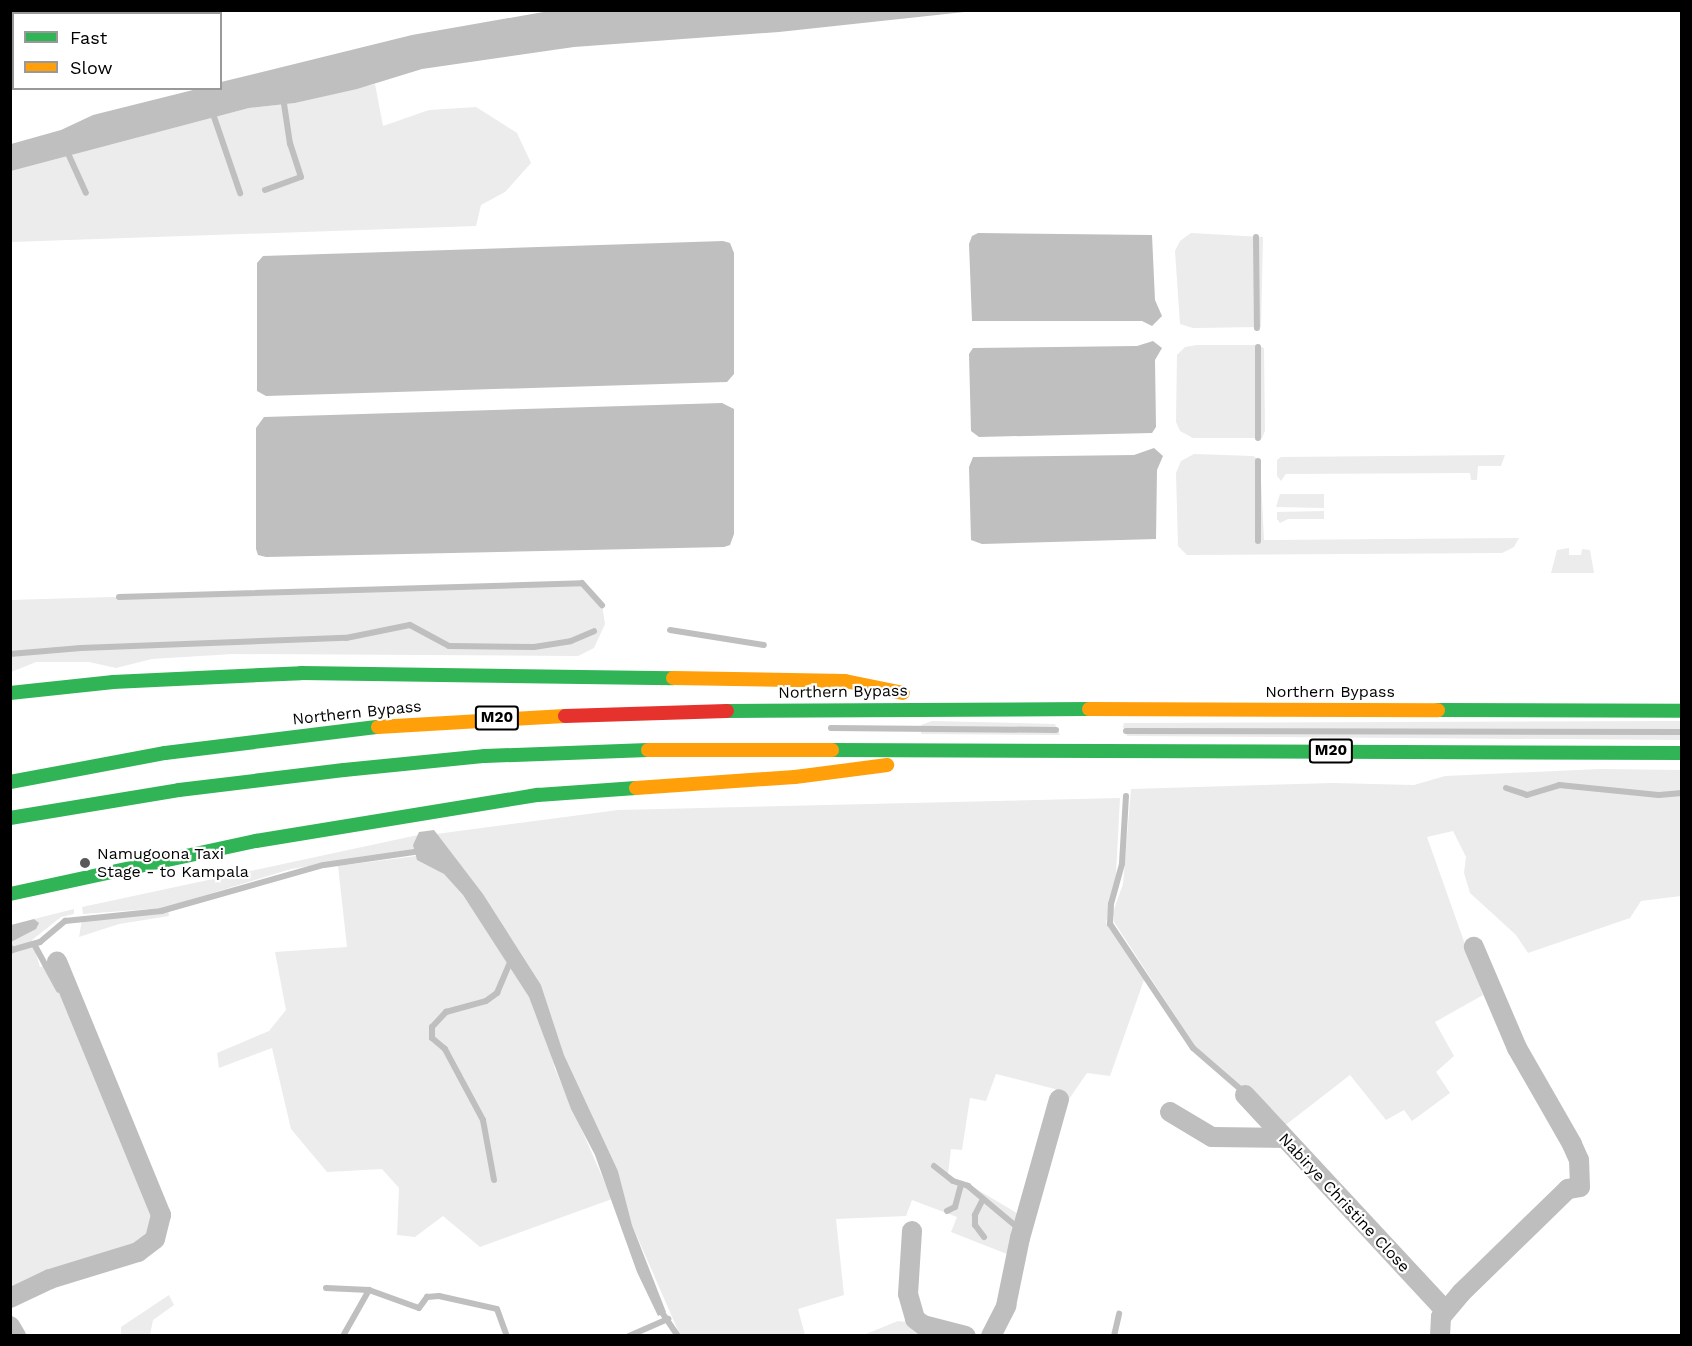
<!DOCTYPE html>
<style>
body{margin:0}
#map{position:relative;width:1692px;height:1346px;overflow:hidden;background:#fff;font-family:"Work Sans",sans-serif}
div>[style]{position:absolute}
.green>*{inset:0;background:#ececec}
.water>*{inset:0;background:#bfbfbf}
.stream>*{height:6px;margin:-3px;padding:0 3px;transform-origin:3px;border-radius:3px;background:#bfbfbf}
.street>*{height:20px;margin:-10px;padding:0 10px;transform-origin:10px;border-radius:10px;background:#bebebe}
.fast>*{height:14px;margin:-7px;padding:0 7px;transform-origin:7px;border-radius:7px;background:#30b455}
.slow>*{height:14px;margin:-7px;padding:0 7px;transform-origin:7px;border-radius:7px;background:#ff9f0a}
.jam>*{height:14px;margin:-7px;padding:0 7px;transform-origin:7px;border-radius:7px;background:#e5322d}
.dots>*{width:16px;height:16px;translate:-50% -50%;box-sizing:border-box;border:3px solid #fff;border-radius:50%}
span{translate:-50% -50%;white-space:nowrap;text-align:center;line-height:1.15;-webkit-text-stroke:4.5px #fff;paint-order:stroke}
.shield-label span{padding:2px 4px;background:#fff;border:2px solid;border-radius:4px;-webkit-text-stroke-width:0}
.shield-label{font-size:15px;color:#000;font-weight:700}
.street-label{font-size:16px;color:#000}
.poi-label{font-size:16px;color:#000}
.left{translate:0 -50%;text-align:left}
.frame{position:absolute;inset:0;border:12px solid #000;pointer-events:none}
.legend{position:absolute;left:12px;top:12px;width:210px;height:78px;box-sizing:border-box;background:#fff;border:2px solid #999;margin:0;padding:8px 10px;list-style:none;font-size:18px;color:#000}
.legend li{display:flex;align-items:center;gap:12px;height:30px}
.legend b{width:30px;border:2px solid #999}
</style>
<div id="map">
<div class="green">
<div style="clip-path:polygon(375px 84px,383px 126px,429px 110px,476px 107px,517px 133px,531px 163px,505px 192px,481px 205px,476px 226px,11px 242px,11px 171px,249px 108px,295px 103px)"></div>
<div style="clip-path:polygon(1191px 233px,1263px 237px,1261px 327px,1193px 328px,1180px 324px,1175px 251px,1180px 241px)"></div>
<div style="clip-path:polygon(1197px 345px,1256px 345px,1264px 348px,1265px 431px,1262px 438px,1193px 438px,1180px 431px,1176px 422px,1177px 355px,1185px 347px)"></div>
<div style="clip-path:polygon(1194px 454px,1253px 456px,1260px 460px,1264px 540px,1519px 538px,1514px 547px,1502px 553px,1187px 555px,1178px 546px,1176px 473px,1181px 461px)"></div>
<div style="clip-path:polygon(1505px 455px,1501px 466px,1478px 466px,1477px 480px,1471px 480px,1470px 473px,1286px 474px,1281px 481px,1277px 476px,1277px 460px,1281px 457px)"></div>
<div style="clip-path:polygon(1280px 494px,1324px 494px,1324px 508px,1276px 507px)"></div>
<div style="clip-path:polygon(1324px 511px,1324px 519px,1288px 519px,1280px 523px,1277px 519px,1277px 512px)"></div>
<div style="clip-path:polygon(1569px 548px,1569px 555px,1581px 555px,1582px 549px,1590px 550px,1594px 573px,1551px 573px,1557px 550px)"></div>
<div style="clip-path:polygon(582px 583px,602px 605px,605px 624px,594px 648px,578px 656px,233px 654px,152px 659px,116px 668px,89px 662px,36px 662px,11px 672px,10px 600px)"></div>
<div style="clip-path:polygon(932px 721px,1055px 724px,1060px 735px,921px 734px,921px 725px)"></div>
<div style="clip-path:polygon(1681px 721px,1682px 740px,1127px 736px,1123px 727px,1124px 723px)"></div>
<div style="clip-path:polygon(1599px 769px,1681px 770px,1681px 896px,1641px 901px,1630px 918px,1528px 953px,1516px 935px,1470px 893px,1464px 873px,1466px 857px,1453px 831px,1427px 837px,1483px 995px,1435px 1022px,1454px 1056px,1436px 1072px,1450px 1093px,1412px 1121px,1404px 1110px,1386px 1120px,1350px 1075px,1283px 1127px,1195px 1046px,1114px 922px,1113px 912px,1123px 884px,1131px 789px,1333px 783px,1414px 785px,1445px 776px)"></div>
<div style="clip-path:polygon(1120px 798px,1116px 874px,1106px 923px,1144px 980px,1110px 1076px,1087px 1073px,1067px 1102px,1055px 1089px,996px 1074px,986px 1101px,970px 1098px,962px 1150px,951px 1149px,948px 1174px,953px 1180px,968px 1184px,1022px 1216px,1012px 1256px,951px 1232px,957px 1217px,912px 1200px,906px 1216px,836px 1219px,844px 1295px,798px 1309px,805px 1335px,680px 1335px,632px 1225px,618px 1171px,564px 1055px,541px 985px,483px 894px,436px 834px,618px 810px)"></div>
<div style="clip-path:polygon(418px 835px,414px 849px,291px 869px,163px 908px,83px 914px,82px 907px)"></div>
<div style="clip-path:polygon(416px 856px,444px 874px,463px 895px,529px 996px,544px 1028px,555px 1069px,612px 1199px,480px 1247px,443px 1216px,415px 1237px,397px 1235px,399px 1188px,382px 1169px,327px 1172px,291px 1129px,272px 1048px,219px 1068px,217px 1053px,269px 1031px,286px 1010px,275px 952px,347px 947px,338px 866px)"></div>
<div style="clip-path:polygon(74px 909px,74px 914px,61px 917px,32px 940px,40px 967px,53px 963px,155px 1210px,146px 1242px,11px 1290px,11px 942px,38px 923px,34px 919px)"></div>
<div style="clip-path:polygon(168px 910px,169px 916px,119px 924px,79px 937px,82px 919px)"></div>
<div style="clip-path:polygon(169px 1295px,174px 1305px,153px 1320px,150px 1335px,121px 1335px,121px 1327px)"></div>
<div style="clip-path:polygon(898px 1321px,905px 1322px,953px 1336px,861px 1336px)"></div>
</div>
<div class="water">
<div style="clip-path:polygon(549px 11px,974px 11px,779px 32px,574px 47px,422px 69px,357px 89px,295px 103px,249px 108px,11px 171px,11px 144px,61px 130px,93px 115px,197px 89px,220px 88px,221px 82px,412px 35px)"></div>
<div style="clip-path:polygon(978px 233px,1152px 235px,1155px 300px,1162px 316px,1152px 326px,1142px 321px,972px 321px,969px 244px,972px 236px)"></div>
<div style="clip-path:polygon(723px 241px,730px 243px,734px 253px,734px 374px,727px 382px,266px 396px,257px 391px,257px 263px,263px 256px)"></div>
<div style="clip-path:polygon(1153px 341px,1162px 348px,1155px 360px,1156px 427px,1152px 433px,979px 437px,971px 431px,969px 354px,973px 348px,1137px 346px)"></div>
<div style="clip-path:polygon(722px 403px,734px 409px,734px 534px,730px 545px,724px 547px,266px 557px,258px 555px,256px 549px,256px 428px,264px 417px)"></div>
<div style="clip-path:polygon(1154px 448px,1163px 456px,1157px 470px,1156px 539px,982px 544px,971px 540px,969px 467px,973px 457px,1134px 455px)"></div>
<div style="clip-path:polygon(434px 830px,483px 894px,541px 985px,564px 1055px,618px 1171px,632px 1225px,666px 1312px,658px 1316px,637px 1272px,595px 1155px,571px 1109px,529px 997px,463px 895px,444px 874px,417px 860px,413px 845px,419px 832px)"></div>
<div style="clip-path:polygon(34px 919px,39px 923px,36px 929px,11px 942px,11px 925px)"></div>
</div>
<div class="stream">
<div style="left:212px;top:111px;width:87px;rotate:71.1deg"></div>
<div style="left:66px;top:149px;width:48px;rotate:65.6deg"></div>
<div style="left:265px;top:190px;width:38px;rotate:-20deg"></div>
<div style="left:301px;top:177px;width:35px;rotate:-108deg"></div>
<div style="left:290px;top:144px;width:48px;rotate:-98.5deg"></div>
<div style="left:1256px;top:237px;width:91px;rotate:89.4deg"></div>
<div style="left:1258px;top:347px;width:91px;rotate:90deg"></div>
<div style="left:1258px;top:541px;width:80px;rotate:-90deg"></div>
<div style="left:119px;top:597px;width:463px;rotate:-1.7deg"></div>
<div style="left:582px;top:583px;width:30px;rotate:48deg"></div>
<div style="left:670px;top:630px;width:95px;rotate:9.1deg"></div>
<div style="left:10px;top:654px;width:71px;rotate:-4.8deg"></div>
<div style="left:81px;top:648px;width:265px;rotate:-2.2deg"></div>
<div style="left:346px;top:638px;width:65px;rotate:-11.5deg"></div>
<div style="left:410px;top:625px;width:44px;rotate:28.3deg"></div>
<div style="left:449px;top:646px;width:85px;rotate:0.7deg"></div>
<div style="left:534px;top:647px;width:37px;rotate:-9deg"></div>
<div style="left:571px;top:641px;width:25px;rotate:-23deg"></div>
<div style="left:831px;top:728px;width:225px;rotate:0.5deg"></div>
<div style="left:1126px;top:731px;width:556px;rotate:0.1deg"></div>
<div style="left:1506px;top:788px;width:22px;rotate:18deg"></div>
<div style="left:1527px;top:795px;width:34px;rotate:-17deg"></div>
<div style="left:1559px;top:785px;width:100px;rotate:5.7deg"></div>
<div style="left:1659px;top:795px;width:23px;rotate:-5deg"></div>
<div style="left:1126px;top:796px;width:68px;rotate:93.4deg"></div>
<div style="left:1122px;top:864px;width:41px;rotate:105.4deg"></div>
<div style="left:1111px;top:904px;width:20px;rotate:93deg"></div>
<div style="left:1110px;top:924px;width:149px;rotate:56.2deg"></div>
<div style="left:1193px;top:1048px;width:69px;rotate:40.9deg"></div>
<div style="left:34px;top:944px;width:52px;rotate:61.5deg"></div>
<div style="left:10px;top:947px;width:4px;rotate:56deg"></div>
<div style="left:12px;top:950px;width:29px;rotate:-16deg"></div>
<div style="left:40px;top:942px;width:33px;rotate:-40deg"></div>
<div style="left:65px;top:921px;width:97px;rotate:-5.9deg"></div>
<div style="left:161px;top:911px;width:169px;rotate:-15.8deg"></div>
<div style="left:324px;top:865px;width:98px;rotate:-8.2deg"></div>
<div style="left:934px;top:1166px;width:24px;rotate:38deg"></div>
<div style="left:953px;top:1181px;width:16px;rotate:18deg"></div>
<div style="left:968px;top:1186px;width:65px;rotate:40deg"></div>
<div style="left:494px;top:1180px;width:61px;rotate:-100.4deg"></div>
<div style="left:483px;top:1120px;width:81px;rotate:-118.2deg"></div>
<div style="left:445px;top:1049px;width:17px;rotate:-140deg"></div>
<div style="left:432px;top:1038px;width:11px;rotate:-90deg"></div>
<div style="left:432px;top:1027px;width:21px;rotate:-47deg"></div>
<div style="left:446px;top:1012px;width:41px;rotate:-15.4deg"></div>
<div style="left:486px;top:1001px;width:14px;rotate:-36deg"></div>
<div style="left:497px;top:993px;width:36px;rotate:-67deg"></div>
<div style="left:983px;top:1199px;width:18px;rotate:117deg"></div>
<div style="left:975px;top:1215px;width:10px;rotate:90deg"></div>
<div style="left:975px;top:1225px;width:15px;rotate:53deg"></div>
<div style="left:947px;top:1211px;width:9px;rotate:-27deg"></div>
<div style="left:955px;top:1207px;width:24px;rotate:-75deg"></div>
<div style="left:326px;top:1288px;width:43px;rotate:2.7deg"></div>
<div style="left:369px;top:1290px;width:53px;rotate:19.8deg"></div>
<div style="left:419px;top:1308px;width:14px;rotate:-54deg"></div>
<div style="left:427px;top:1297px;width:12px;rotate:-5deg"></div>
<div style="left:439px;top:1296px;width:59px;rotate:12.6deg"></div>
<div style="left:497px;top:1309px;width:29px;rotate:70deg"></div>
<div style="left:661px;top:1311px;width:30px;rotate:56deg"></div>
<div style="left:343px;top:1336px;width:53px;rotate:-60.5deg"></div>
<div style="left:629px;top:1336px;width:43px;rotate:-23.6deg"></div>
<div style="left:1114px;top:1336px;width:23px;rotate:-77deg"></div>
</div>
<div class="street">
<div style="left:1245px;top:1095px;width:294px;rotate:47.1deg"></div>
<div style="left:1170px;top:1112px;width:49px;rotate:30.8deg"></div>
<div style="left:1212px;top:1137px;width:72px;rotate:0.8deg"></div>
<div style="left:912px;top:1231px;width:63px;rotate:93.6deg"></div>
<div style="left:908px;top:1294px;width:26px;rotate:74deg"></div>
<div style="left:915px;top:1319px;width:10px;rotate:37deg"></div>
<div style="left:923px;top:1325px;width:44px;rotate:14.3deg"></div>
<div style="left:10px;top:1298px;width:44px;rotate:-25.4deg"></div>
<div style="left:50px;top:1279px;width:92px;rotate:-17.1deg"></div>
<div style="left:138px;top:1252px;width:21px;rotate:-37deg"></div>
<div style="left:155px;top:1239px;width:25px;rotate:-76deg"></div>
<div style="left:161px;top:1215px;width:274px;rotate:-112.3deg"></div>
<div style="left:10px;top:1326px;width:12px;rotate:59deg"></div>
<div style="left:991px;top:1336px;width:34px;rotate:-63deg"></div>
<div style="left:1006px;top:1306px;width:69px;rotate:-78.4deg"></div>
<div style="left:1020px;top:1238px;width:144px;rotate:-74.3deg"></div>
<div style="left:1440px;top:1336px;width:19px;rotate:-87deg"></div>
<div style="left:1441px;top:1317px;width:31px;rotate:-50deg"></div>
<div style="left:1461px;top:1293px;width:149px;rotate:-44.2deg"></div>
<div style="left:1568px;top:1189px;width:12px;rotate:-9deg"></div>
<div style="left:1580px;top:1187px;width:27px;rotate:-92deg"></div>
<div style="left:1579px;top:1160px;width:17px;rotate:-114deg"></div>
<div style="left:1572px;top:1144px;width:111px;rotate:-119.8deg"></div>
<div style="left:1517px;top:1048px;width:110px;rotate:-113.1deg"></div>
</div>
<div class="fast">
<div style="left:10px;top:693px;width:104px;rotate:-6.1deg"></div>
<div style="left:113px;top:682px;width:188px;rotate:-2.7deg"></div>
<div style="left:301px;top:673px;width:372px;rotate:0.8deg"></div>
<div style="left:1438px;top:710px;width:244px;rotate:0.2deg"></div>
<div style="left:727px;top:711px;width:362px;rotate:-0.3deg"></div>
<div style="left:832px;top:750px;width:850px;rotate:0.2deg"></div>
<div style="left:10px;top:782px;width:158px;rotate:-10.6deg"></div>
<div style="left:165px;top:753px;width:215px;rotate:-7deg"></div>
<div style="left:10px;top:818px;width:171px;rotate:-9.4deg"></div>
<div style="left:179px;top:790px;width:166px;rotate:-6.9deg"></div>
<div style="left:344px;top:770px;width:142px;rotate:-5.7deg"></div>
<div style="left:485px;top:756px;width:163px;rotate:-2.1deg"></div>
<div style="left:10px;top:894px;width:252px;rotate:-12.2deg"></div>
<div style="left:256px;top:841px;width:286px;rotate:-9.3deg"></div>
<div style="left:538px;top:795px;width:98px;rotate:-4.1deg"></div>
</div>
<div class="slow">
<div style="left:673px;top:678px;width:172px;rotate:1deg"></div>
<div style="left:845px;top:681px;width:59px;rotate:11.7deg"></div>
<div style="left:1089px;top:709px;width:349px;rotate:0.2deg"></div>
<div style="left:378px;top:727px;width:187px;rotate:-3.4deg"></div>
<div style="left:648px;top:750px;width:184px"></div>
<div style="left:636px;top:788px;width:159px;rotate:-4deg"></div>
<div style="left:795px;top:777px;width:93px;rotate:-7.4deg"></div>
</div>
<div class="jam">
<div style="left:565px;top:716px;width:162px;rotate:-1.8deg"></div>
</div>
<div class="dots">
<div style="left:85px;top:863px;background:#595959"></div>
</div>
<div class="shield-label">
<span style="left:497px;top:718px">M20</span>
<span style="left:1331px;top:751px">M20</span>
</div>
<div class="street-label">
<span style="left:843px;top:692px;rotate:-1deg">Northern Bypass</span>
<span style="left:1330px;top:692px">Northern Bypass</span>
<span style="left:357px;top:713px;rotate:-6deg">Northern Bypass</span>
<span style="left:1344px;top:1203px;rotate:47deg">Nabirye Christine Close</span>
</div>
<div class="poi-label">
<span class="left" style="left:97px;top:863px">Namugoona Taxi<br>Stage - to Kampala</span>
</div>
<div class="frame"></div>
<ul class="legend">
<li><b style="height:8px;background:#30b455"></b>Fast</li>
<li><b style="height:8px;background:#ff9f0a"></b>Slow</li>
</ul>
</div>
